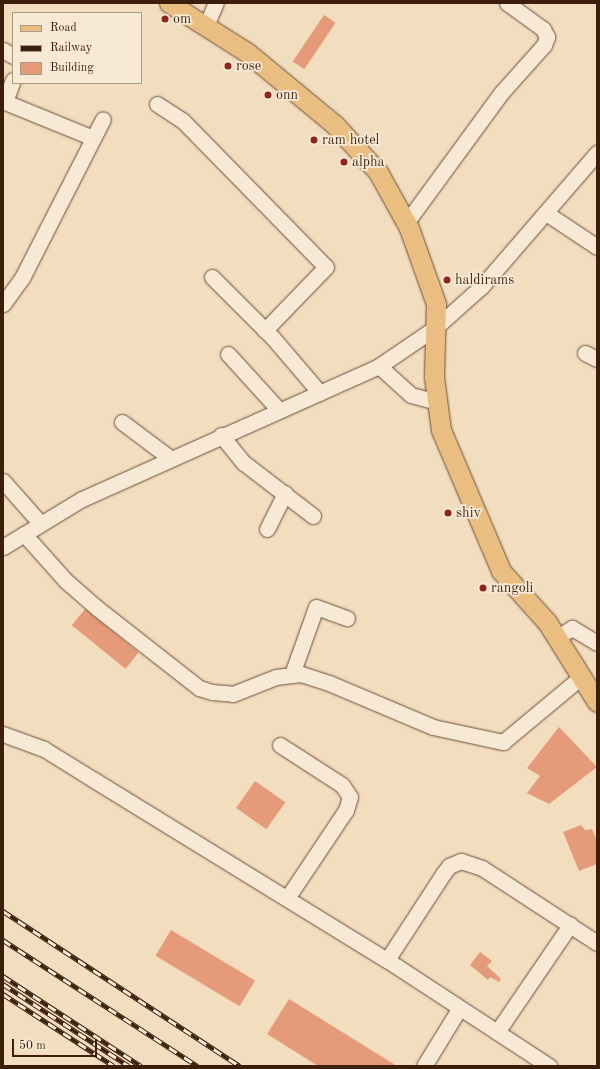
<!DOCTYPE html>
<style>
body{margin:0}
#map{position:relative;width:600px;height:1069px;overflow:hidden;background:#f3ddbf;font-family:"Old Standard TT",serif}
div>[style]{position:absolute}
.building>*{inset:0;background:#e59b79;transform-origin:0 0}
.roads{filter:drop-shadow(0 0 1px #6a4e38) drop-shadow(0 0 1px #6a4e38)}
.minor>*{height:15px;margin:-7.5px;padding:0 7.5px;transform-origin:7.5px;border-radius:7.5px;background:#f7e9d5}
.major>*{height:19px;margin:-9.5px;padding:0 9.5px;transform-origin:9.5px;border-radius:9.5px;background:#eabe80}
.rail>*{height:4.5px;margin-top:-2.25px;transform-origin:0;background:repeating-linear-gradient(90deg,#f7e9d5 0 9px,#3d1e0b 0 18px);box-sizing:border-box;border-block:1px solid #3d1e0b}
.dots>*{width:11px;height:11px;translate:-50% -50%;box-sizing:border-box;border:2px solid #f7e9d5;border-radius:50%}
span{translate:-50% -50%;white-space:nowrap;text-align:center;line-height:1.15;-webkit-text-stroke:3.5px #f7e9d5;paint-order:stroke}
.poi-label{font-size:14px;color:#3d1e0b}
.left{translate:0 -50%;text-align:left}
.frame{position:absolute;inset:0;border:4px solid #3d1e0b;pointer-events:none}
.legend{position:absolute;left:12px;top:12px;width:130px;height:72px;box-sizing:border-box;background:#f7e9d5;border:1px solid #ad9884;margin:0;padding:5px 7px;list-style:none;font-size:12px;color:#3d1e0b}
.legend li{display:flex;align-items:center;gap:8px;height:20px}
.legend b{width:20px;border:1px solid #ad9884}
.scale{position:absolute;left:12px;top:1039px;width:85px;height:18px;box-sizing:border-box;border:2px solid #3d1e0b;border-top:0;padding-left:5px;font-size:12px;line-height:14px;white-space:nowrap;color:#3d1e0b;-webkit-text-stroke:3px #f7e9d5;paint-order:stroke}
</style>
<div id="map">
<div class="building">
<div style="left:324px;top:15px;width:14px;height:56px;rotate:34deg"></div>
<div style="left:85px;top:609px;width:69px;height:21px;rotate:39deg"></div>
<div style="clip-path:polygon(559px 727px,597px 767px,549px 804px,527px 793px,540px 776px,527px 768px)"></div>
<div style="left:255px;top:781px;width:37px;height:33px;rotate:35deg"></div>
<div style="clip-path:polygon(581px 825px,585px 830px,592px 829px,597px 841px,597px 864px,579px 871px,563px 832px)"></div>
<div style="left:171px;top:930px;width:98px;height:30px;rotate:31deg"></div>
<div style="clip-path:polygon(480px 952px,492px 961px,487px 966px,501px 979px,499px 982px,490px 977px,488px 980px,470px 965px)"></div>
<div style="clip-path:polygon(289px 999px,397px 1066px,318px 1066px,267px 1034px)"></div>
</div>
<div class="roads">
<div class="minor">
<div style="left:206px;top:26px;width:25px;rotate:-67deg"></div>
<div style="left:3px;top:50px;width:12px;rotate:31deg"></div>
<div style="left:13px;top:80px;width:23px;rotate:110deg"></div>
<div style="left:5px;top:102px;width:95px;rotate:22.2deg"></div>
<div style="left:157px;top:104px;width:31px;rotate:33deg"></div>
<div style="left:183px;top:121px;width:204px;rotate:45.6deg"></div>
<div style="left:326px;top:267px;width:88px;rotate:134.1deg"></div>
<div style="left:546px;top:213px;width:61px;rotate:33.7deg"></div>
<div style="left:406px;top:223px;width:162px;rotate:-53.8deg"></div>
<div style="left:502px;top:92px;width:63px;rotate:-48.2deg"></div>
<div style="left:544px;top:45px;width:9px;rotate:-69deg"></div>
<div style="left:547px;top:37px;width:9px;rotate:-117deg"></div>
<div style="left:543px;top:29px;width:44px;rotate:-144.2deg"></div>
<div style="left:212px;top:277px;width:86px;rotate:45deg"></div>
<div style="left:273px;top:338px;width:72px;rotate:49.5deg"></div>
<div style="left:3px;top:304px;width:32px;rotate:-54deg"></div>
<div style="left:22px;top:278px;width:178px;rotate:-63deg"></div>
<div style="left:585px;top:353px;width:13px;rotate:27deg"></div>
<div style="left:228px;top:354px;width:76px;rotate:47.7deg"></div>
<div style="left:379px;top:366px;width:43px;rotate:42.2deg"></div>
<div style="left:411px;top:395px;width:27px;rotate:15deg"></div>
<div style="left:122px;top:422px;width:60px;rotate:36.9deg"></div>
<div style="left:221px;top:435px;width:36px;rotate:51deg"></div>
<div style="left:244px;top:463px;width:87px;rotate:37.5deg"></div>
<div style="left:3px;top:481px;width:57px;rotate:48.5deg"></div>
<div style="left:267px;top:529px;width:40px;rotate:-63.4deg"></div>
<div style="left:24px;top:534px;width:63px;rotate:48.2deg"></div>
<div style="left:66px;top:581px;width:41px;rotate:41.1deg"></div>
<div style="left:97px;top:608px;width:130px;rotate:38.1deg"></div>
<div style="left:199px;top:688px;width:14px;rotate:17deg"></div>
<div style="left:212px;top:692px;width:21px;rotate:5deg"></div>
<div style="left:233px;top:694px;width:46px;rotate:-21.6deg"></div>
<div style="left:276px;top:677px;width:25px;rotate:-7deg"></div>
<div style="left:301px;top:674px;width:29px;rotate:18deg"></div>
<div style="left:329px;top:683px;width:113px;rotate:22.9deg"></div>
<div style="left:433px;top:727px;width:72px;rotate:12.1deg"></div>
<div style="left:503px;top:742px;width:102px;rotate:-39.8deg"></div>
<div style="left:3px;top:547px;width:92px;rotate:-31.3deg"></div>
<div style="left:82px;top:499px;width:325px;rotate:-24.1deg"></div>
<div style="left:379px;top:366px;width:68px;rotate:-34.2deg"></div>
<div style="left:435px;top:328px;width:63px;rotate:-41.8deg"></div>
<div style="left:482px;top:286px;width:176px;rotate:-49.2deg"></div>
<div style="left:558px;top:637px;width:17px;rotate:-33deg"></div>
<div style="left:572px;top:628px;width:29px;rotate:31deg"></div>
<div style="left:292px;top:674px;width:71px;rotate:-70.3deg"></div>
<div style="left:316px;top:607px;width:33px;rotate:20deg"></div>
<div style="left:3px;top:734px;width:44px;rotate:20.1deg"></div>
<div style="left:44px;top:749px;width:59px;rotate:31.8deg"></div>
<div style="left:94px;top:780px;width:344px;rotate:31.6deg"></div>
<div style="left:387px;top:960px;width:194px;rotate:33.2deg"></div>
<div style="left:280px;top:745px;width:74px;rotate:32.8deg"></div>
<div style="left:342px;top:785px;width:14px;rotate:56deg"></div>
<div style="left:350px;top:797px;width:14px;rotate:107deg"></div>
<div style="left:346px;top:810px;width:106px;rotate:123.8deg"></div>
<div style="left:387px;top:960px;width:103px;rotate:-56.9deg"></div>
<div style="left:443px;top:874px;width:10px;rotate:-53deg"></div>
<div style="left:449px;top:866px;width:13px;rotate:-23deg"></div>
<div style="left:461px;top:861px;width:22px;rotate:18deg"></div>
<div style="left:482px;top:868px;width:137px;rotate:33.1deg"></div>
<div style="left:497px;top:1032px;width:130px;rotate:-55.7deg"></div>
<div style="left:424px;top:1066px;width:67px;rotate:-58.4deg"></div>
</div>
<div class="major">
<div style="left:169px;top:3px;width:93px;rotate:32.3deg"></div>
<div style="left:248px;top:53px;width:113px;rotate:39.6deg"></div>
<div style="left:335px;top:125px;width:64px;rotate:47.5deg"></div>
<div style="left:378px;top:172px;width:64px;rotate:61deg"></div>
<div style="left:409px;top:228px;width:81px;rotate:70.4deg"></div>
<div style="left:436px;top:304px;width:73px;rotate:91.6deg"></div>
<div style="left:434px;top:377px;width:53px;rotate:82.5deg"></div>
<div style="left:441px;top:430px;width:153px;rotate:66.9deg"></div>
<div style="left:501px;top:571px;width:69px;rotate:48deg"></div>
<div style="left:547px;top:622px;width:94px;rotate:58deg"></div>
</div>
</div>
<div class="rail">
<div style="left:3px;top:911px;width:283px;rotate:33.2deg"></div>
<div style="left:3px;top:940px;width:232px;rotate:32.9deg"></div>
<div style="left:3px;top:976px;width:165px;rotate:33.1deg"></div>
<div style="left:3px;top:984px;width:150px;rotate:33.1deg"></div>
<div style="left:3px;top:994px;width:132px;rotate:33deg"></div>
</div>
<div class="dots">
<div style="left:165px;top:19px;background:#8f2418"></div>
<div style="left:228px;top:66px;background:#8f2418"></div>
<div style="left:268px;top:95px;background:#8f2418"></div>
<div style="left:314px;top:140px;background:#8f2418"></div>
<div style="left:344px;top:162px;background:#8f2418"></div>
<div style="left:447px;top:280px;background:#8f2418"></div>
<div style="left:448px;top:513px;background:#8f2418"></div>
<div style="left:483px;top:588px;background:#8f2418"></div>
</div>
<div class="poi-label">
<span class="left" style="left:173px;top:19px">om</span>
<span class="left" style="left:236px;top:66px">rose</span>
<span class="left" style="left:276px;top:95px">onn</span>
<span class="left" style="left:322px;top:140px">ram hotel</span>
<span class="left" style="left:352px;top:162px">alpha</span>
<span class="left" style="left:455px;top:280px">haldirams</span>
<span class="left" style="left:456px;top:513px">shiv</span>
<span class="left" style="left:491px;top:588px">rangoli</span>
</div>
<div class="frame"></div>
<ul class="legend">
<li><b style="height:5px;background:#eabe80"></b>Road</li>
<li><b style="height:5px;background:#3d1e0b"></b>Railway</li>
<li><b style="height:11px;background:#e59b79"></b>Building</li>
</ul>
<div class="scale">50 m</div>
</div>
